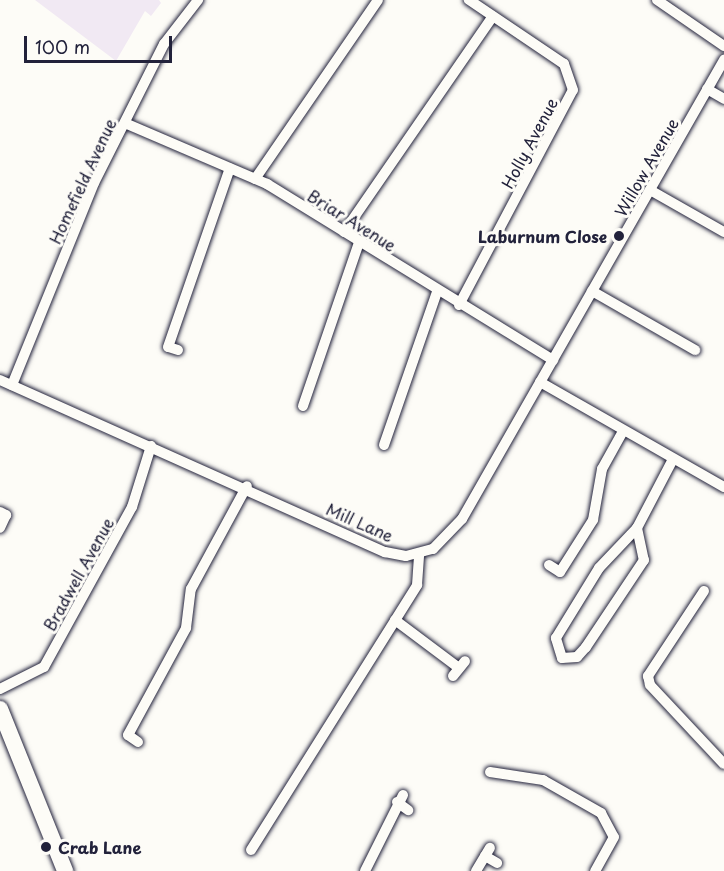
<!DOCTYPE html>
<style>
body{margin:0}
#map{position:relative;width:724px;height:871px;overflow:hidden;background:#fdfcf7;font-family:"Playpen Sans",sans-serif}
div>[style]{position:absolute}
.built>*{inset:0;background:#f1e9f3}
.roads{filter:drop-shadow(0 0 2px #22223b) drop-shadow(0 0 2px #22223b)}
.minor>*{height:10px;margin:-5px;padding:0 5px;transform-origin:5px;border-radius:5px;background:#fdfcf7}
.highway>*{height:16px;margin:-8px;padding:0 8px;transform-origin:8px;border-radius:8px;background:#fdfcf7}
.dots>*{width:16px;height:16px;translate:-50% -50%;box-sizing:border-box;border:3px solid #fdfcf7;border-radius:50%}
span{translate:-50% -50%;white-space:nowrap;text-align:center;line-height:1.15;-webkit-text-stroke:6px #fdfcf7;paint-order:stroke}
.street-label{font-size:16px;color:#22223b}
.poi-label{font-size:16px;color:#22223b;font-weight:700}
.right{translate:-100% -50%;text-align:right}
.left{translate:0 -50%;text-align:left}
.scale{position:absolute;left:24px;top:36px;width:148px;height:27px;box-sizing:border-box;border:3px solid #22223b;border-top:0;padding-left:8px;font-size:18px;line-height:21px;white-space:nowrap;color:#22223b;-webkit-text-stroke:4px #fdfcf7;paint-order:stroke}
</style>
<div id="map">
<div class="built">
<div style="clip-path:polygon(35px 0,159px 0,161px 3px,151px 16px,145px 11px,116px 61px)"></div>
</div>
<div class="roads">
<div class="minor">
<div style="left:657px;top:0;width:81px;rotate:34.5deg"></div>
<div style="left:707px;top:89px;width:20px;rotate:30deg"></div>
<div style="left:125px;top:123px;width:155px;rotate:23.2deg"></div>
<div style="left:267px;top:184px;width:336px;rotate:31.6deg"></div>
<div style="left:255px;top:179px;width:217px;rotate:-55.5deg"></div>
<div style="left:650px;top:190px;width:85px;rotate:29.6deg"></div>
<div style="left:344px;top:232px;width:262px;rotate:-55.4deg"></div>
<div style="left:592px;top:291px;width:119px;rotate:29.8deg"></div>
<div style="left:459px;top:305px;width:243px;rotate:-62.1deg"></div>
<div style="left:573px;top:90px;width:28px;rotate:-109deg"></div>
<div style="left:564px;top:64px;width:115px;rotate:-146deg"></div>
<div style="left:178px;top:350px;width:10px;rotate:-163deg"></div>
<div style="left:168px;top:347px;width:189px;rotate:-70.9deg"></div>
<div style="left:0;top:380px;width:422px;rotate:24.1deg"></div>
<div style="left:385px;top:552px;width:21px;rotate:11deg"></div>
<div style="left:406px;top:556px;width:28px;rotate:-15deg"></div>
<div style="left:433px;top:549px;width:42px;rotate:-46deg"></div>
<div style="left:462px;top:519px;width:529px;rotate:-60.28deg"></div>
<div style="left:540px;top:382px;width:212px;rotate:29.7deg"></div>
<div style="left:12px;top:385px;width:218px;rotate:-67.9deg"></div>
<div style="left:94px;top:183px;width:156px;rotate:-63.3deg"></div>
<div style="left:164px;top:44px;width:56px;rotate:-52.3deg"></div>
<div style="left:303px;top:406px;width:173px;rotate:-71.1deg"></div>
<div style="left:384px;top:445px;width:162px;rotate:-70.9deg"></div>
<div style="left:0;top:512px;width:7px;rotate:27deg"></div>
<div style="left:6px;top:515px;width:14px;rotate:115deg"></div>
<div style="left:637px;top:528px;width:33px;rotate:78deg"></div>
<div style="left:644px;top:560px;width:105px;rotate:123.7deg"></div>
<div style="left:586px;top:647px;width:13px;rotate:132deg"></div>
<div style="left:577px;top:657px;width:15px;rotate:176deg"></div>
<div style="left:562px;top:658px;width:21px;rotate:-107deg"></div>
<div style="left:556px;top:638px;width:82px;rotate:-58.4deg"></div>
<div style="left:599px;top:568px;width:55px;rotate:-46.5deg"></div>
<div style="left:637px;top:528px;width:78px;rotate:-62.4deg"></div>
<div style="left:549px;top:565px;width:13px;rotate:32deg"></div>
<div style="left:560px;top:572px;width:62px;rotate:-57.6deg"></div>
<div style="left:593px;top:520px;width:52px;rotate:-80deg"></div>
<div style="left:602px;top:469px;width:41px;rotate:-60.9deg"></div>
<div style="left:704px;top:591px;width:102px;rotate:123.4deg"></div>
<div style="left:648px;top:676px;width:9px;rotate:77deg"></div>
<div style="left:650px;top:685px;width:108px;rotate:46.9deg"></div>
<div style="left:395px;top:620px;width:80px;rotate:36.9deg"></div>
<div style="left:453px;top:676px;width:19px;rotate:-51deg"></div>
<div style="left:0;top:689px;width:49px;rotate:-26.6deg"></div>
<div style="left:44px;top:667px;width:183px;rotate:-61.2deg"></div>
<div style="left:132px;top:507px;width:64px;rotate:-72.7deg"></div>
<div style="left:138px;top:742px;width:12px;rotate:-145deg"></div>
<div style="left:128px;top:735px;width:122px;rotate:-61.5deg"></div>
<div style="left:186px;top:628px;width:39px;rotate:-83deg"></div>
<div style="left:191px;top:589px;width:117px;rotate:-61.5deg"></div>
<div style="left:490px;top:772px;width:54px;rotate:8.6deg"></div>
<div style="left:543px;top:780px;width:67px;rotate:29.6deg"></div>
<div style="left:601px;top:813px;width:27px;rotate:62deg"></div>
<div style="left:614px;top:837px;width:39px;rotate:119deg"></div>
<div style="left:397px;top:802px;width:14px;rotate:36deg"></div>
<div style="left:251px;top:850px;width:313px;rotate:-57.9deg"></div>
<div style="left:417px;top:585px;width:31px;rotate:-86deg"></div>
<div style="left:485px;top:856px;width:14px;rotate:30deg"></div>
<div style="left:365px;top:871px;width:85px;rotate:-63.4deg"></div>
<div style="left:476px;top:871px;width:27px;rotate:-59deg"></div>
</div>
<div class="highway">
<div style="left:0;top:709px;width:175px;rotate:68.1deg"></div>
</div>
</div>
<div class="dots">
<div style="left:619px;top:236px;background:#22223b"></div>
<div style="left:46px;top:847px;background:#22223b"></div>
</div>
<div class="street-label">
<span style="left:529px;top:143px;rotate:-62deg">Holly Avenue</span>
<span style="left:646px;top:167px;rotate:-60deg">Willow Avenue</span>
<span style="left:82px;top:181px;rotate:-65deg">Homefield Avenue</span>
<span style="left:352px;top:220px;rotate:32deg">Briar Avenue</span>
<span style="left:360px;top:522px;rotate:24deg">Mill Lane</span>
<span style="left:78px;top:574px;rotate:-61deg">Bradwell Avenue</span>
</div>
<div class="poi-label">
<span class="right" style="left:607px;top:236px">Laburnum Close</span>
<span class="left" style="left:58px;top:847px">Crab Lane</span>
</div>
<div class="scale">100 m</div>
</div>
